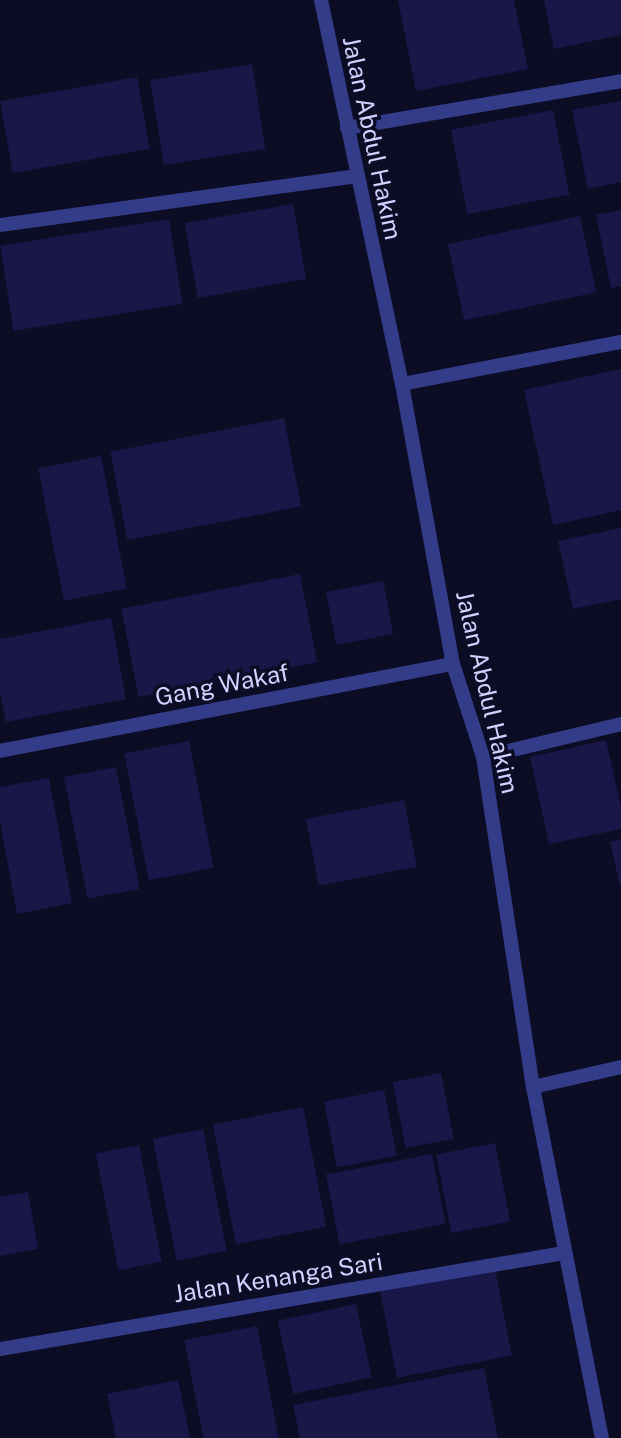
<!DOCTYPE html>
<style>
body{margin:0}
#map{position:relative;width:621px;height:1438px;overflow:hidden;background:#0d0c25;font-family:"Public Sans",sans-serif}
div>[style]{position:absolute}
.building>*{inset:0;background:#191648;transform-origin:0 0}
.minor>*{height:14px;margin:-7px;padding:0 7px;transform-origin:7px;border-radius:7px;background:#333c89}
span{translate:-50% -50%;white-space:nowrap;text-align:center;line-height:1.15;-webkit-text-stroke:7px #0d0c25;paint-order:stroke}
.street-label{font-size:24px;color:#d0d2ff}
</style>
<div id="map">
<div class="building">
<div style="clip-path:polygon(398px 0,514px 0,528px 69px,416px 91px)"></div>
<div style="clip-path:polygon(544px 0,621px 0,621px 35px,554px 49px)"></div>
<div style="left:252px;top:64px;width:86px;height:103px;rotate:81deg"></div>
<div style="left:137px;top:77px;width:73px;height:139px;rotate:80deg"></div>
<div style="clip-path:polygon(621px 101px,621px 182px,588px 189px,572px 110px)"></div>
<div style="left:553px;top:110px;width:86px;height:104px;rotate:79deg"></div>
<div style="left:293px;top:204px;width:76px;height:110px;rotate:80deg"></div>
<div style="clip-path:polygon(621px 210px,621px 286px,611px 288px,596px 215px)"></div>
<div style="left:580px;top:216px;width:78px;height:135px;rotate:78deg"></div>
<div style="left:169px;top:219px;width:86px;height:171px;rotate:81deg"></div>
<div style="clip-path:polygon(621px 369px,621px 510px,553px 525px,524px 390px)"></div>
<div style="left:284px;top:418px;width:90px;height:177px;rotate:79deg"></div>
<div style="left:101px;top:456px;width:135px;height:64px;rotate:79deg"></div>
<div style="clip-path:polygon(621px 528px,621px 599px,573px 609px,558px 541px)"></div>
<div style="left:300px;top:574px;width:90px;height:182px;rotate:79deg"></div>
<div style="left:383px;top:581px;width:54px;height:58px;rotate:79deg"></div>
<div style="clip-path:polygon(111px 618px,126px 699px,6px 722px,0 692px,0 639px)"></div>
<div style="clip-path:polygon(606px 740px,621px 807px,621px 829px,549px 844px,530px 757px)"></div>
<div style="left:189px;top:741px;width:129px;height:66px;rotate:79deg"></div>
<div style="left:116px;top:767px;width:124px;height:53px;rotate:79deg"></div>
<div style="clip-path:polygon(49px 778px,72px 903px,17px 914px,0 821px,0 787px)"></div>
<div style="left:404px;top:800px;width:68px;height:100px;rotate:79deg"></div>
<div style="clip-path:polygon(621px 839px,621px 886px,620px 886px,610px 842px)"></div>
<div style="left:441px;top:1073px;width:67px;height:49px;rotate:79deg"></div>
<div style="left:384px;top:1090px;width:67px;height:61px;rotate:79deg"></div>
<div style="left:303px;top:1107px;width:122px;height:92px;rotate:79deg"></div>
<div style="left:203px;top:1129px;width:124px;height:51px;rotate:79deg"></div>
<div style="left:495px;top:1143px;width:80px;height:60px;rotate:79deg"></div>
<div style="left:139px;top:1145px;width:119px;height:44px;rotate:79deg"></div>
<div style="left:432px;top:1154px;width:71px;height:108px;rotate:79deg"></div>
<div style="clip-path:polygon(28px 1192px,38px 1249px,0 1256px,0 1197px)"></div>
<div style="left:495px;top:1269px;width:88px;height:117px;rotate:79deg"></div>
<div style="left:356px;top:1304px;width:75px;height:80px;rotate:78deg"></div>
<div style="left:257px;top:1326px;width:114px;height:74px;rotate:79deg"></div>
<div style="clip-path:polygon(484px 1368px,498px 1438px,300px 1438px,293px 1405px)"></div>
<div style="clip-path:polygon(178px 1380px,190px 1438px,116px 1438px,107px 1394px)"></div>
</div>
<div class="minor">
<div style="left:321px;top:0;width:392px;rotate:78.1deg"></div>
<div style="left:402px;top:384px;width:285px;rotate:79.7deg"></div>
<div style="left:453px;top:664px;width:98px;rotate:72.1deg"></div>
<div style="left:483px;top:757px;width:334px;rotate:81.4deg"></div>
<div style="left:533px;top:1087px;width:358px;rotate:78.9deg"></div>
<div style="left:347px;top:128px;width:278px;rotate:-9.7deg"></div>
<div style="left:0;top:225px;width:359px;rotate:-7.8deg"></div>
<div style="left:402px;top:384px;width:223px;rotate:-10.9deg"></div>
<div style="left:0;top:751px;width:461px;rotate:-10.9deg"></div>
<div style="left:483px;top:757px;width:142px;rotate:-13.4deg"></div>
<div style="left:533px;top:1087px;width:90px;rotate:-12.8deg"></div>
<div style="left:0;top:1349px;width:572px;rotate:-9.66deg"></div>
</div>
<div class="street-label">
<span style="left:372px;top:138px;rotate:78deg">Jalan Abdul Hakim</span>
<span style="left:222px;top:685px;rotate:-11deg">Gang Wakaf</span>
<span style="left:487px;top:692px;rotate:77deg">Jalan Abdul Hakim</span>
<span style="left:278px;top:1278px;rotate:-9deg">Jalan Kenanga Sari</span>
</div>
</div>
